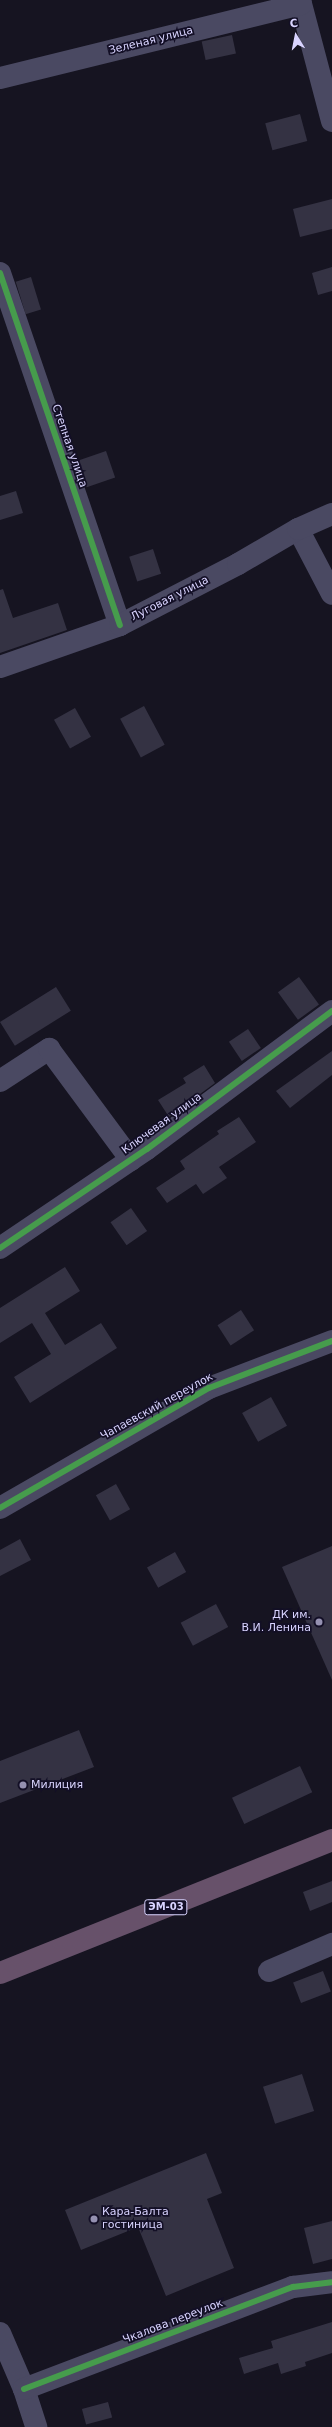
<!DOCTYPE html>
<meta charset="utf-8">
<style>
body{margin:0}
#map{position:relative;width:332px;height:2427px;overflow:hidden;background:#161421;font-family:"DejaVu Sans",sans-serif}
div>[style]{position:absolute}
.building>*{inset:0;background:#343243;transform-origin:0 0}
.minor>*{height:22px;margin:-11px;padding:0 11px;transform-origin:11px;border-radius:11px;background:#4a4962}
.highway>*{height:22px;margin:-11px;padding:0 11px;transform-origin:11px;border-radius:11px;background:#67516a}
.cycleway>*{height:6px;margin:-3px;padding:0 3px;transform-origin:3px;border-radius:3px;background:#469c4c}
.dots>*{width:11px;height:11px;translate:-50% -50%;box-sizing:border-box;border:2px solid #130f26;border-radius:50%}
span{translate:-50% -50%;white-space:nowrap;text-align:center;line-height:1.15;-webkit-text-stroke:3.5px #130f26;paint-order:stroke}
.shield-label span{padding:1px 3px;background:#130f26;border:1px solid;border-radius:3px;-webkit-text-stroke-width:0}
.shield-label{font-size:10px;color:#d9d4ff;font-weight:700}
.street-label{font-size:11px;color:#d9d4ff}
.poi-label{font-size:11px;color:#d9d4ff}
.right{translate:-100% -50%;text-align:right}
.left{translate:0 -50%;text-align:left}
.north{position:absolute;left:276px;top:16px;width:40px;height:40px;-webkit-text-stroke:3px #130f26;paint-order:stroke;rotate:350deg;font-size:11px;font-weight:700;line-height:16px;text-align:center;color:#d9d4ff}
.north::after{content:'';display:block;margin:auto;width:14px;height:18px;background:#d9d4ff;clip-path:polygon(50% 0,100% 100%,50% 72%,0 100%)}
</style>
<div id="map">
<div class="building">
<div style="left:232px;top:35px;width:19px;height:31px;rotate:78deg"></div>
<div style="left:300px;top:114px;width:28px;height:36px;rotate:75deg"></div>
<div style="clip-path:polygon(332px 199px,332px 229px,300px 237px,293px 209px)"></div>
<div style="clip-path:polygon(332px 267px,332px 291px,318px 295px,312px 273px)"></div>
<div style="left:31px;top:277px;width:34px;height:16px;rotate:73deg"></div>
<div style="left:106px;top:451px;width:28px;height:30px;rotate:71deg"></div>
<div style="clip-path:polygon(16px 491px,23px 513px,0 520px,0 496px)"></div>
<div style="left:153px;top:549px;width:26px;height:25px;rotate:72deg"></div>
<div style="clip-path:polygon(3px 589px,13px 618px,58px 603px,67px 630px,0 653px,0 590px)"></div>
<div style="left:144px;top:706px;width:44px;height:27px;rotate:62deg"></div>
<div style="left:75px;top:708px;width:33px;height:24px;rotate:61deg"></div>
<div style="left:299px;top:977px;width:34px;height:26px;rotate:54deg"></div>
<div style="left:56px;top:987px;width:28px;height:66px;rotate:58deg"></div>
<div style="left:248px;top:1029px;width:23px;height:23px;rotate:56deg"></div>
<div style="clip-path:polygon(332px 1051px,332px 1075px,290px 1108px,276px 1091px)"></div>
<div style="clip-path:polygon(204px 1065px,215px 1083px,169px 1117px,158px 1100px,186px 1083px,183px 1078px)"></div>
<div style="clip-path:polygon(239px 1117px,256px 1142px,219px 1167px,227px 1178px,203px 1194px,196px 1184px,167px 1203px,156px 1188px,185px 1169px,180px 1161px,219px 1134px,217px 1131px)"></div>
<div style="left:131px;top:1208px;width:28px;height:25px;rotate:55deg"></div>
<div style="clip-path:polygon(65px 1267px,80px 1291px,45px 1313px,65px 1345px,101px 1323px,117px 1348px,30px 1403px,14px 1377px,51px 1354px,32px 1323px,0 1343px,0 1308px)"></div>
<div style="left:241px;top:1310px;width:24px;height:28px;rotate:57deg"></div>
<div style="left:271px;top:1397px;width:33px;height:33px;rotate:61deg"></div>
<div style="left:116px;top:1484px;width:29px;height:23px;rotate:61deg"></div>
<div style="clip-path:polygon(20px 1539px,31px 1560px,0 1576px,0 1550px)"></div>
<div style="clip-path:polygon(332px 1546px,332px 1680px,282px 1567px)"></div>
<div style="left:175px;top:1552px;width:23px;height:32px;rotate:61deg"></div>
<div style="left:216px;top:1604px;width:26px;height:40px;rotate:62deg"></div>
<div style="clip-path:polygon(79px 1730px,94px 1767px,0 1803px,0 1761px)"></div>
<div style="left:300px;top:1766px;width:29px;height:75px;rotate:65deg"></div>
<div style="clip-path:polygon(332px 1881px,332px 1902px,310px 1911px,303px 1892px)"></div>
<div style="left:323px;top:1971px;width:22px;height:32px;rotate:69deg"></div>
<div style="left:302px;top:2074px;width:39px;height:41px;rotate:72deg"></div>
<div style="clip-path:polygon(206px 2153px,222px 2193px,207px 2199px,234px 2268px,166px 2296px,138px 2227px,81px 2250px,65px 2210px)"></div>
<div style="clip-path:polygon(332px 2221px,332px 2259px,313px 2264px,304px 2228px)"></div>
<div style="clip-path:polygon(332px 2322px,332px 2353px,305px 2362px,306px 2366px,281px 2374px,278px 2363px,244px 2374px,239px 2358px,273px 2348px,271px 2341px)"></div>
<div style="left:108px;top:2402px;width:16px;height:27px;rotate:75deg"></div>
</div>
<div class="minor">
<div style="left:300px;top:0;width:125px;rotate:75.2deg"></div>
<div style="left:0;top:78px;width:310px;rotate:-13.8deg"></div>
<div style="left:0;top:273px;width:372px;rotate:71.2deg"></div>
<div style="left:298px;top:529px;width:73px;rotate:62.4deg"></div>
<div style="left:0;top:667px;width:127px;rotate:-19.3deg"></div>
<div style="left:120px;top:625px;width:133px;rotate:-27.3deg"></div>
<div style="left:238px;top:564px;width:69px;rotate:-30.3deg"></div>
<div style="left:298px;top:529px;width:37px;rotate:-24deg"></div>
<div style="left:0;top:1081px;width:59px;rotate:-33.1deg"></div>
<div style="left:49px;top:1049px;width:138px;rotate:53.5deg"></div>
<div style="left:0;top:1248px;width:177px;rotate:-34deg"></div>
<div style="left:147px;top:1149px;width:231px;rotate:-36.7deg"></div>
<div style="left:0;top:1508px;width:241px;rotate:-29.9deg"></div>
<div style="left:209px;top:1388px;width:132px;rotate:-20.9deg"></div>
<div style="left:269px;top:1971px;width:69px;rotate:-23.2deg"></div>
<div style="left:0;top:2333px;width:61px;rotate:66.8deg"></div>
<div style="left:24px;top:2389px;width:40px;rotate:72deg"></div>
<div style="left:24px;top:2389px;width:288px;rotate:-20.8deg"></div>
<div style="left:293px;top:2287px;width:39px;rotate:-7deg"></div>
</div>
<div class="highway">
<div style="left:0;top:1973px;width:358px;rotate:-21.8deg"></div>
</div>
<div class="cycleway">
<div style="left:0;top:273px;width:372px;rotate:71.2deg"></div>
<div style="left:0;top:1248px;width:177px;rotate:-34deg"></div>
<div style="left:147px;top:1149px;width:231px;rotate:-36.7deg"></div>
<div style="left:0;top:1508px;width:241px;rotate:-29.9deg"></div>
<div style="left:209px;top:1388px;width:132px;rotate:-20.9deg"></div>
<div style="left:24px;top:2389px;width:288px;rotate:-20.8deg"></div>
<div style="left:293px;top:2287px;width:39px;rotate:-7deg"></div>
</div>
<div class="dots">
<div style="left:319px;top:1622px;background:#9591b1"></div>
<div style="left:23px;top:1785px;background:#9591b1"></div>
<div style="left:94px;top:2219px;background:#9591b1"></div>
</div>
<div class="shield-label">
<span style="left:166px;top:1907px">ЭМ-03</span>
</div>
<div class="street-label">
<span style="left:151px;top:41px;rotate:-14deg">Зеленая улица</span>
<span style="left:69px;top:446px;rotate:71deg">Степная улица</span>
<span style="left:170px;top:599px;rotate:-27deg">Луговая улица</span>
<span style="left:162px;top:1124px;rotate:-36deg">Ключевая улица</span>
<span style="left:157px;top:1407px;rotate:-29deg">Чапаевский переулок</span>
<span style="left:173px;top:2322px;rotate:-21deg">Чкалова переулок</span>
</div>
<div class="poi-label">
<span class="right" style="left:311px;top:1622px">ДК им.<br>В.И. Ленина</span>
<span class="left" style="left:31px;top:1785px">Милиция</span>
<span class="left" style="left:102px;top:2219px">Кара-Балта<br>гостиница</span>
</div>
<div class="north">С</div>
</div>
